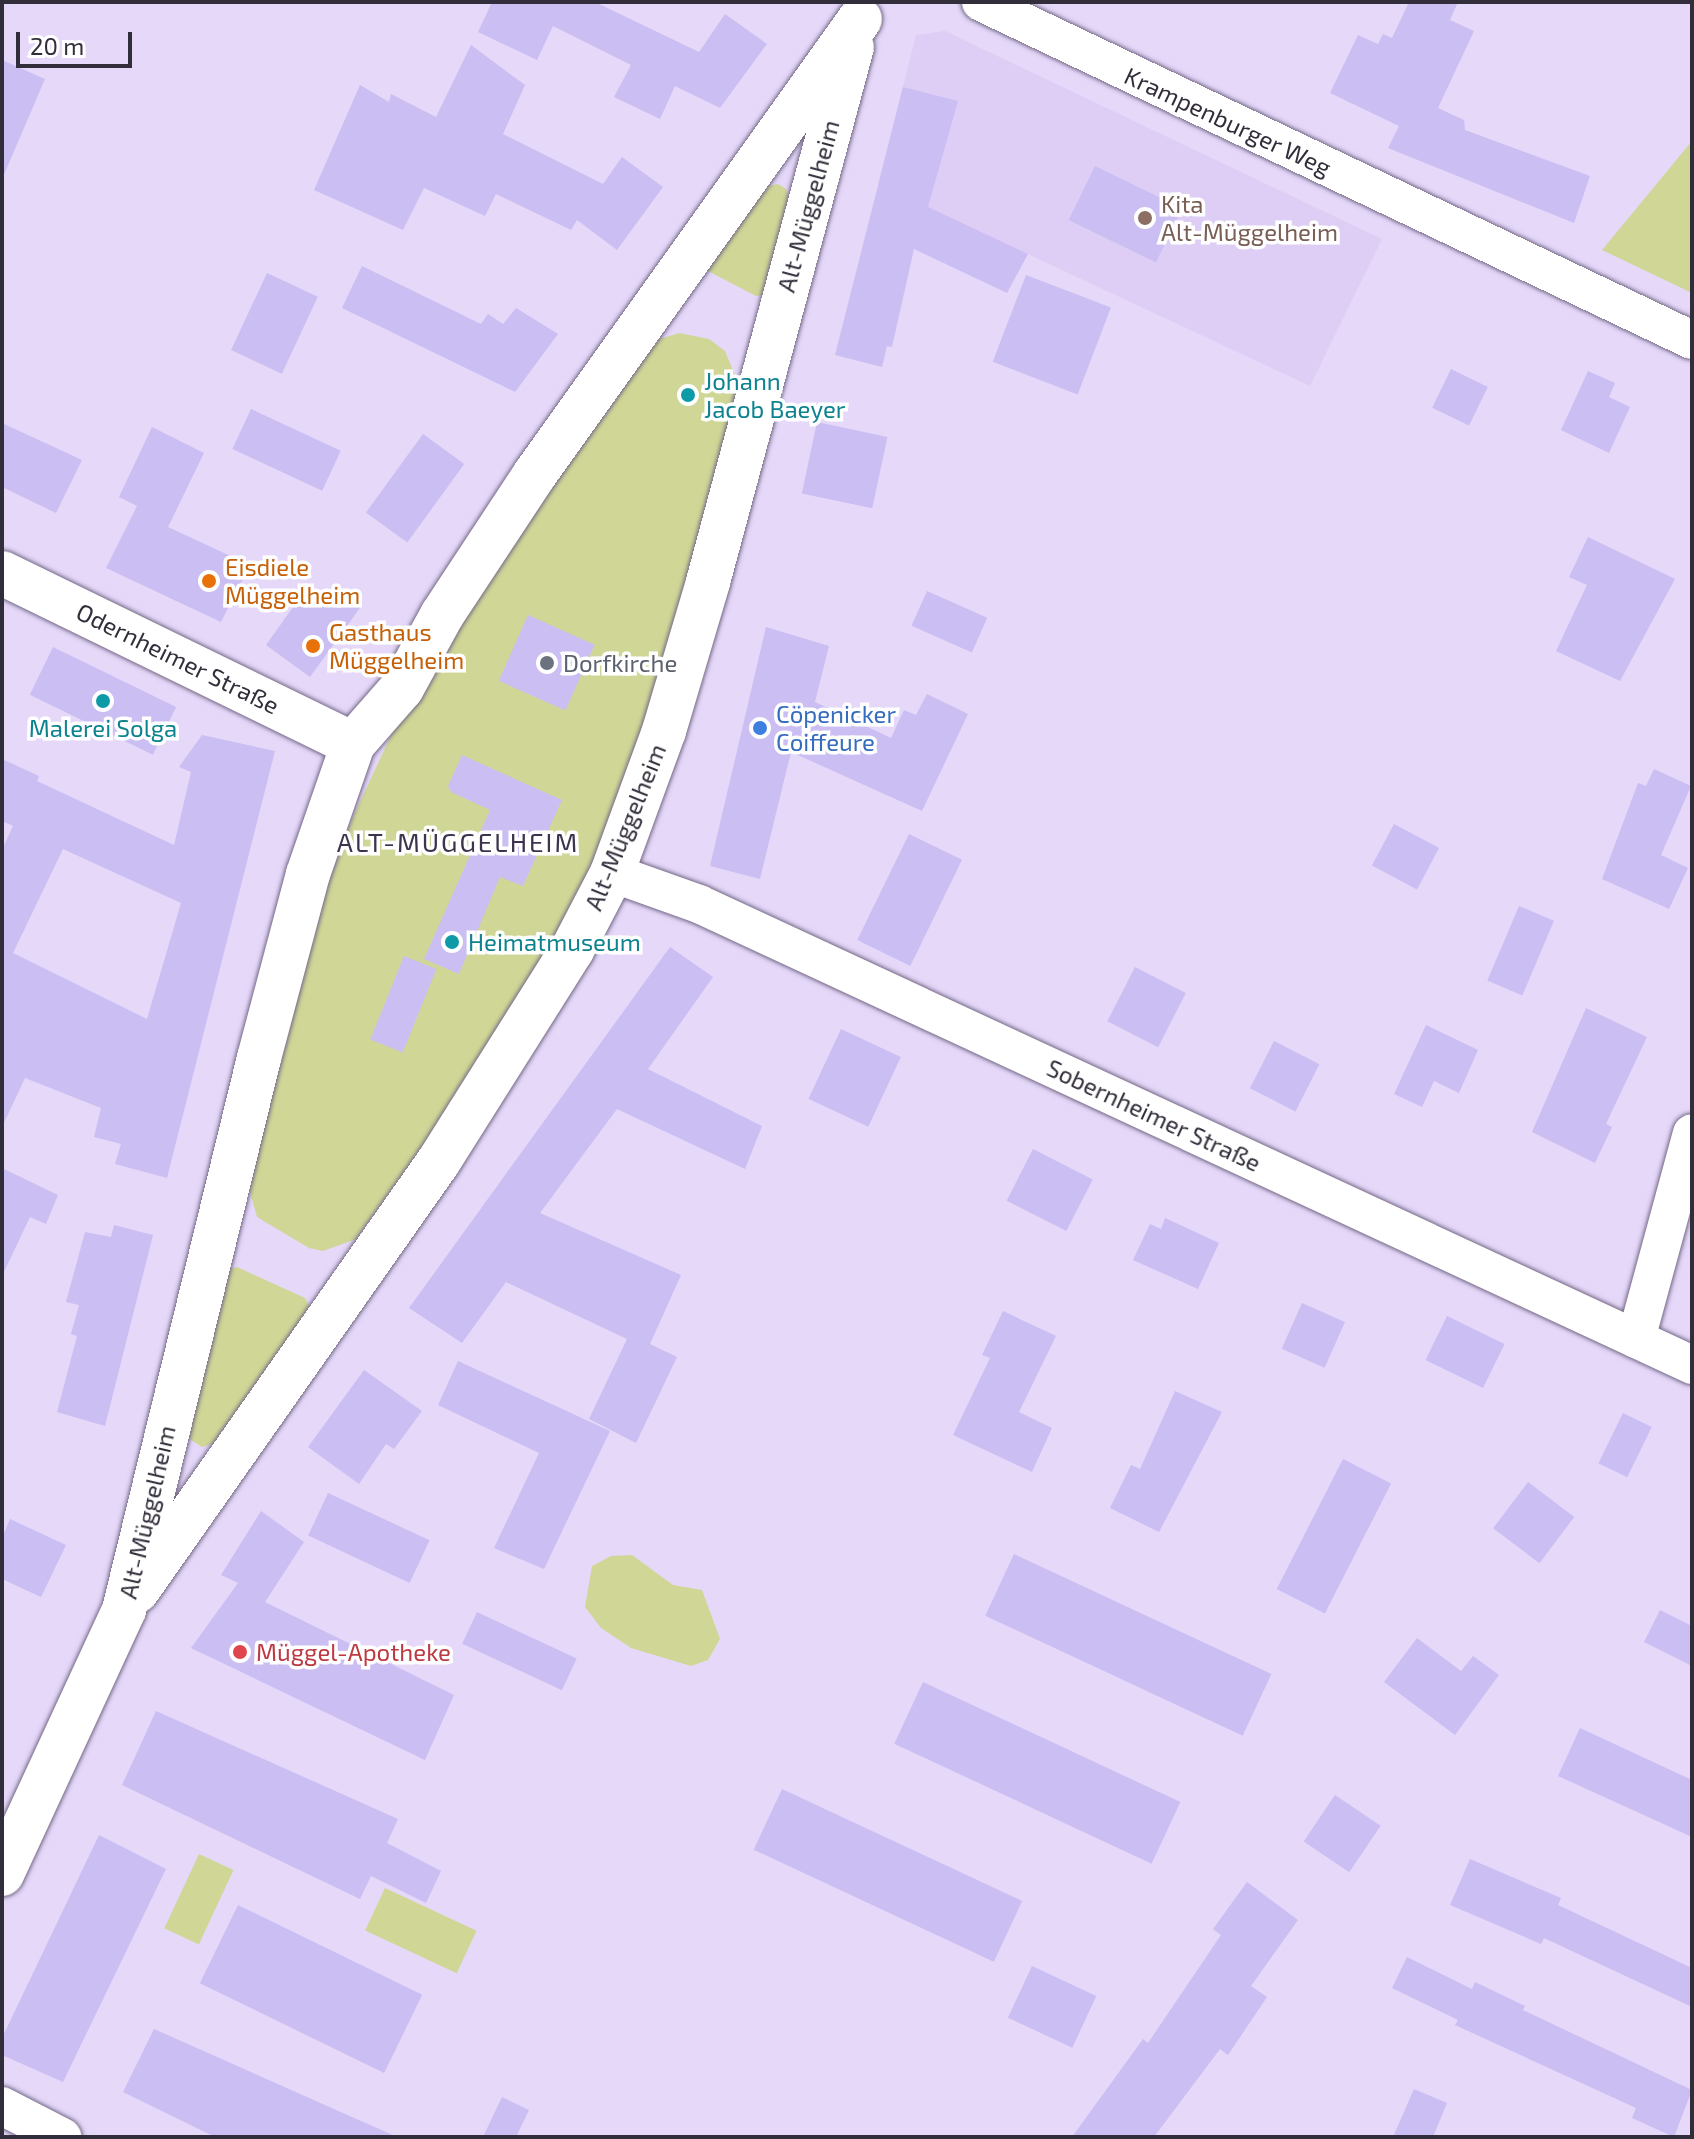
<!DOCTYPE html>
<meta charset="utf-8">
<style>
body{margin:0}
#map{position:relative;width:1694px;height:2139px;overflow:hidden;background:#e5d8f9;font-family:"Exo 2",sans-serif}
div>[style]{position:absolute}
.built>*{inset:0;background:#decef6}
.green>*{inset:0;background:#d0d796;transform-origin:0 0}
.building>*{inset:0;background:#cbbef2;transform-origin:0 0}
.roads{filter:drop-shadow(0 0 2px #746886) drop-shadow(0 0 2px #746886)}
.minor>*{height:38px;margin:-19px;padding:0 19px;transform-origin:19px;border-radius:19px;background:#fff}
.tertiary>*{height:44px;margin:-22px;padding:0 22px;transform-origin:22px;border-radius:22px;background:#fff}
.secondary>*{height:44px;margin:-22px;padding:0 22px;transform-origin:22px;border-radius:22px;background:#fff}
.dots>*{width:22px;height:22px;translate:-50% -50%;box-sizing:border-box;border:4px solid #fff;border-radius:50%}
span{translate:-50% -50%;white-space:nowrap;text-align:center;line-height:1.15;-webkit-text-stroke:7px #fff;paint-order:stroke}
.street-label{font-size:24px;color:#322d3a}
.education-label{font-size:24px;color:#785e54}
.left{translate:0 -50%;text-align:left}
.culture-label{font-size:24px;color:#0d838f}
.food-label{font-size:24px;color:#c56008}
.worship-label{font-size:24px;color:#5b616d}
.shop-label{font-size:24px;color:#366cbe}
.health-label{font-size:24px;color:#be3a42}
.neighbourhood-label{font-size:26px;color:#3e334d;letter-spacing:2px}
.frame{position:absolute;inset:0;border:4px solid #322d3a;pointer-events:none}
.scale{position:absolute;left:16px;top:32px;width:116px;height:36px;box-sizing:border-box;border:4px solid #322d3a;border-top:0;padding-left:10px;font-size:24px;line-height:28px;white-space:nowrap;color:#322d3a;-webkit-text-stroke:6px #fff;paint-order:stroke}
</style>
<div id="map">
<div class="built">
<div style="clip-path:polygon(945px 31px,1382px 239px,1310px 386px,878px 184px,916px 35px)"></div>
</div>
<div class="green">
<div style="clip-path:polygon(1692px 141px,1692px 293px,1602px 250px)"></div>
<div style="clip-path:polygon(778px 184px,786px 189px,792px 205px,764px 295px,756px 296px,706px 270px,758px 188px)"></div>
<div style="clip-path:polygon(679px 333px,709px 339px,725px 351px,740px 387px,628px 786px,531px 994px,356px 1239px,323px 1251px,309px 1248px,257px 1217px,247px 1181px,325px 890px,352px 819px,421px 671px,653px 341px)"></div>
<div style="clip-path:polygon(237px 1267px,305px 1298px,311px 1309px,216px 1443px,202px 1447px,187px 1437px,230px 1269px)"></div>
<div style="clip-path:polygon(632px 1555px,673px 1585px,702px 1590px,720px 1639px,708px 1660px,691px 1666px,631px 1648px,601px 1628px,585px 1607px,592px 1566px,611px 1556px)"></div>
<div style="left:199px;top:1854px;width:38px;height:82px;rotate:25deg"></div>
<div style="left:385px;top:1888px;width:101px;height:47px;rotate:25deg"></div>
</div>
<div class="building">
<div style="clip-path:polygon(492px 2px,595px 2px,699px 52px,725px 14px,767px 44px,720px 108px,675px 86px,660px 119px,614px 97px,631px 65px,553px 26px,537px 60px,478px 32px)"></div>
<div style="clip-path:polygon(1409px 2px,1458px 2px,1450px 20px,1474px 31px,1438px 108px,1464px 120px,1465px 130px,1590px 176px,1574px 223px,1388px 148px,1399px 126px,1330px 93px,1358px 35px,1378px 44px,1383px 34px,1392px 38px)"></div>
<div style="clip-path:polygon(471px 45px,525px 85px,503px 134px,603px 184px,622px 157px,663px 187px,617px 250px,577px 220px,571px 230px,496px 194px,485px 216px,424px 188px,403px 230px,314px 190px,360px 85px,389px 102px,391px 94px,436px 117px)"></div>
<div style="clip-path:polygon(2px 60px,45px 79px,2px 179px)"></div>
<div style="clip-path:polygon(903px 87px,958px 101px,928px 207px,1028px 254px,1007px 293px,914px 249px,892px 347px,887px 346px,882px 367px,835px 355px)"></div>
<div style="left:1095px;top:166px;width:97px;height:60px;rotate:26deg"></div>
<div style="clip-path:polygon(362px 266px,481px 324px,488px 314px,503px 324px,516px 308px,558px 334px,515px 392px,342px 308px)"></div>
<div style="left:267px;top:273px;width:56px;height:85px;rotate:25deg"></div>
<div style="left:1026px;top:275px;width:91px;height:93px;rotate:21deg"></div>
<div style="left:1451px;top:369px;width:41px;height:43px;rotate:26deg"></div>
<div style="clip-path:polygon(1588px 371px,1615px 383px,1609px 397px,1630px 407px,1609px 453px,1561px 430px)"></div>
<div style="left:251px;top:409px;width:99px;height:44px;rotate:25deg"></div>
<div style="left:817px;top:422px;width:72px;height:73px;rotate:12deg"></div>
<div style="clip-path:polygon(2px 423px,82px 460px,56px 513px,2px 487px)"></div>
<div style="clip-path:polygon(152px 427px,204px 453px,168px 527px,250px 565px,221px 622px,106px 568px,137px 506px,119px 497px)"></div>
<div style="left:423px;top:434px;width:51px;height:97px;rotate:36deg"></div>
<div style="clip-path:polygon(1588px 537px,1675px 579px,1620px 681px,1556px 651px,1587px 585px,1569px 577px)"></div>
<div style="clip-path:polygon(308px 586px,327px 600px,337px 587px,362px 605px,310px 677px,266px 645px)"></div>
<div style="left:927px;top:591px;width:66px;height:38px;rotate:24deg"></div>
<div style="left:528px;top:615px;width:73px;height:72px;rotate:24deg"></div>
<div style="clip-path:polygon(766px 627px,829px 646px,815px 702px,891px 738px,904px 710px,916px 715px,927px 694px,968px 714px,922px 811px,791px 752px,760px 879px,710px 866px)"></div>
<div style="left:53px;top:647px;width:137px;height:53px;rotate:26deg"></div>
<div style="clip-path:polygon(evenodd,202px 735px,275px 751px,167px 1178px,115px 1164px,121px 1144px,94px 1137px,101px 1108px,25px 1078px,2px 1127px,2px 850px,13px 826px,2px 821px,2px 759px,39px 776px,37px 781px,174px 845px,191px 772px,179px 767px,202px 735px,63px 849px,181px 903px,147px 1019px,13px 953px,63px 849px)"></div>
<div style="clip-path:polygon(462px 755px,562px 800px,523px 886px,500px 877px,459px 974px,424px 959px,490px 810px,451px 792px,448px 786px)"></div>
<div style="clip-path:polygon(1654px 769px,1691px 786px,1661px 855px,1688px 868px,1669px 909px,1602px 879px,1638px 783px,1646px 786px)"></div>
<div style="left:1394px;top:824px;width:51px;height:47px;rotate:28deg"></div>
<div style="left:909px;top:834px;width:59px;height:118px;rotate:26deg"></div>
<div style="left:1519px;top:906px;width:38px;height:81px;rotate:23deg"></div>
<div style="clip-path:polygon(670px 947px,713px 977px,648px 1069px,762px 1126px,745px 1169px,617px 1109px,540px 1213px,681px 1275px,650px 1344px,677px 1357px,636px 1443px,589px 1419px,627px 1339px,506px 1282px,462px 1343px,409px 1308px)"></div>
<div style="left:404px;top:956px;width:35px;height:90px;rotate:22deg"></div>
<div style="left:1135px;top:967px;width:57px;height:61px;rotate:27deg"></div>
<div style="clip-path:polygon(1586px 1008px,1647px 1037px,1606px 1124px,1612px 1127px,1595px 1163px,1532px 1132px)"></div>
<div style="clip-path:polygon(1426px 1025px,1478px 1050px,1459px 1093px,1434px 1081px,1422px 1107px,1394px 1094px)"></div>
<div style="left:841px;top:1029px;width:66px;height:77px;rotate:25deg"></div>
<div style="left:1274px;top:1041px;width:51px;height:53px;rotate:27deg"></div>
<div style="left:1033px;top:1149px;width:67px;height:58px;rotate:27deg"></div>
<div style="clip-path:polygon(2px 1168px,58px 1195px,46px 1224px,30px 1217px,2px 1276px)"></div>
<div style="clip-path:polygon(1165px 1218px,1219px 1243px,1198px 1289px,1133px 1260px,1150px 1224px,1161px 1229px)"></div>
<div style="clip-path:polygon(114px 1225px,153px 1235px,105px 1426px,57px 1412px,77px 1336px,71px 1334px,79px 1305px,66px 1302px,85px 1232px,111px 1237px)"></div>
<div style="left:1302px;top:1303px;width:47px;height:50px;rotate:24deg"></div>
<div style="clip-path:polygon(1003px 1311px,1056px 1336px,1019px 1412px,1052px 1428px,1032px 1472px,953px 1435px,990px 1358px,982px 1355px)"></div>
<div style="left:1447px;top:1316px;width:64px;height:49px;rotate:26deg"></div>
<div style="clip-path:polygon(458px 1361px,610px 1431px,544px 1569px,494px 1548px,539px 1453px,438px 1405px)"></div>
<div style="clip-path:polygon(364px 1370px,422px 1411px,394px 1449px,386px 1444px,359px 1484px,308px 1447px)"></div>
<div style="clip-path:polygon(1175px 1391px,1222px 1412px,1159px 1532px,1110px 1508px,1131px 1465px,1140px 1469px)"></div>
<div style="left:1623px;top:1413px;width:32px;height:56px;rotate:26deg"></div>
<div style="left:1343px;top:1459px;width:54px;height:146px;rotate:27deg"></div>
<div style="left:1528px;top:1482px;width:58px;height:58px;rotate:37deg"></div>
<div style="left:328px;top:1493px;width:112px;height:47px;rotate:25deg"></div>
<div style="clip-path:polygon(261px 1511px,304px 1542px,265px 1602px,454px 1695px,425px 1760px,191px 1648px,238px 1583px,221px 1575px)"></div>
<div style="clip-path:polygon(10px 1519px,66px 1545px,41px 1597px,2px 1579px,2px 1538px)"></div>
<div style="left:1014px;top:1554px;width:284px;height:68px;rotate:25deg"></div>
<div style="clip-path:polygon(1660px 1610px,1692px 1626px,1692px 1666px,1644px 1642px)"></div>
<div style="left:477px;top:1612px;width:110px;height:35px;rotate:25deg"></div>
<div style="clip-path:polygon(1417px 1638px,1461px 1671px,1473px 1656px,1499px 1675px,1455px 1735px,1384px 1682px)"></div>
<div style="left:923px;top:1682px;width:284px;height:68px;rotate:25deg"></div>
<div style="clip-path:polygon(156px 1711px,398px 1819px,387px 1843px,441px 1871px,426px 1903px,371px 1876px,360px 1899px,122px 1785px)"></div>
<div style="clip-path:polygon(1580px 1728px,1692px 1780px,1692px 1837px,1558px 1776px)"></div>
<div style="left:782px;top:1789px;width:265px;height:67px;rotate:25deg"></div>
<div style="left:1335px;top:1795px;width:55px;height:56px;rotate:34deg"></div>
<div style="clip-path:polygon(99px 1835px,166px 1869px,63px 2082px,2px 2055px,2px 2038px)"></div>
<div style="clip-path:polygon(1470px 1859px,1561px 1898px,1558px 1905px,1692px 1968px,1692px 2007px,1544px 1938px,1541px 1944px,1450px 1905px)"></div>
<div style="clip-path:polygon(1247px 1882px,1298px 1920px,1251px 1986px,1267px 1997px,1228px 2055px,1220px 2049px,1154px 2137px,1072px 2137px,1143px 2039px,1148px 2043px,1221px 1935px,1213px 1929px)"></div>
<div style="left:238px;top:1905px;width:205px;height:87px;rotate:26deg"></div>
<div style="clip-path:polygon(1407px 1957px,1472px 1989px,1475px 1982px,1525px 2006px,1523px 2010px,1692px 2090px,1674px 2137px,1632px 2118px,1636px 2108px,1455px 2025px,1458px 2020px,1392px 1988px)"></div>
<div style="left:1032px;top:1966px;width:71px;height:57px;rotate:25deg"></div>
<div style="clip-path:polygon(154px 2029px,397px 2137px,215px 2137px,123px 2092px)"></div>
<div style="clip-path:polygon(1414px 2089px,1447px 2103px,1433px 2137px,1393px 2137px)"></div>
<div style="clip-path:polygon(502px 2097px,529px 2110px,516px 2137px,483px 2137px)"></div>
</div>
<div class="roads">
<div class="minor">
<div style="left:981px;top:2px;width:787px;rotate:25.43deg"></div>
<div style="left:612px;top:873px;width:92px;rotate:19.6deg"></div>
<div style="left:699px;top:904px;width:1095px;rotate:24.9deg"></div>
<div style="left:1636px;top:1339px;width:213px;rotate:-74.8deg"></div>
<div style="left:2px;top:2106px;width:68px;rotate:27.3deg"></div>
</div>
<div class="tertiary">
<div style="left:2px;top:573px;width:390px;rotate:26deg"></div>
</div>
<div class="secondary">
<div style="left:137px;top:1591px;width:525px;rotate:-54.92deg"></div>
<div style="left:439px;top:1161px;width:249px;rotate:-57.8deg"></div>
<div style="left:572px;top:950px;width:87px;rotate:-62.5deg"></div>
<div style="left:612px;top:873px;width:151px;rotate:-69.9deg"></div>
<div style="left:664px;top:731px;width:155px;rotate:-73.5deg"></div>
<div style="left:708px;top:582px;width:554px;rotate:-74.94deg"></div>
<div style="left:2px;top:1874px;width:291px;rotate:-65.2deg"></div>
<div style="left:124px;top:1610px;width:568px;rotate:-76.26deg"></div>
<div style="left:259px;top:1058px;width:190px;rotate:-75.1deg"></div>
<div style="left:308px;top:874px;width:138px;rotate:-70.9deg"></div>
<div style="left:353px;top:744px;width:74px;rotate:-48.8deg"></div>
<div style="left:402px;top:688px;width:83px;rotate:-61.3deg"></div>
<div style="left:442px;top:615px;width:169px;rotate:-56.6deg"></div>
<div style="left:535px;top:474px;width:559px;rotate:-54.46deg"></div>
</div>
</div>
<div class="dots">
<div style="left:1145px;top:218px;background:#8d6e63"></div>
<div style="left:688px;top:395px;background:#0f9aa8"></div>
<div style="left:209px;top:581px;background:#e8710a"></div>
<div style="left:313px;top:646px;background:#e8710a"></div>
<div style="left:547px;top:663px;background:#6b7280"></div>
<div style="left:103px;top:701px;background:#0f9aa8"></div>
<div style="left:760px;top:728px;background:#3f7fe0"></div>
<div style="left:452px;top:942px;background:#0f9aa8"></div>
<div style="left:240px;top:1652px;background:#e0444e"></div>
</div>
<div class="street-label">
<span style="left:1228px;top:121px;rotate:25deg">Krampenburger Weg</span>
<span style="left:808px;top:206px;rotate:-75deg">Alt-Müggelheim</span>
<span style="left:178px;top:658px;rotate:26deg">Odernheimer Straße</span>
<span style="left:625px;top:827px;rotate:-68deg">Alt-Müggelheim</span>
<span style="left:1154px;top:1115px;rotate:25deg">Sobernheimer Straße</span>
<span style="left:147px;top:1512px;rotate:-77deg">Alt-Müggelheim</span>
</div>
<div class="education-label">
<span class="left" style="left:1161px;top:218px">Kita<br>Alt-Müggelheim</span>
</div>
<div class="culture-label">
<span class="left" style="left:704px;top:395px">Johann<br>Jacob Baeyer</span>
<span style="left:103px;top:728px">Malerei Solga</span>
<span class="left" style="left:468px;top:942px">Heimatmuseum</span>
</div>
<div class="food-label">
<span class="left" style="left:225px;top:581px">Eisdiele<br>Müggelheim</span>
<span class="left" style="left:329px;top:646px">Gasthaus<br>Müggelheim</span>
</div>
<div class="worship-label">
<span class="left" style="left:563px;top:663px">Dorfkirche</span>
</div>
<div class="shop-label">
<span class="left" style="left:776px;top:728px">Cöpenicker<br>Coiffeure</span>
</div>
<div class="health-label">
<span class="left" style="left:256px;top:1652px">Müggel-Apotheke</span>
</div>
<div class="neighbourhood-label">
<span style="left:458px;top:842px">ALT-MÜGGELHEIM</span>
</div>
<div class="frame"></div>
<div class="scale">20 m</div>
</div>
